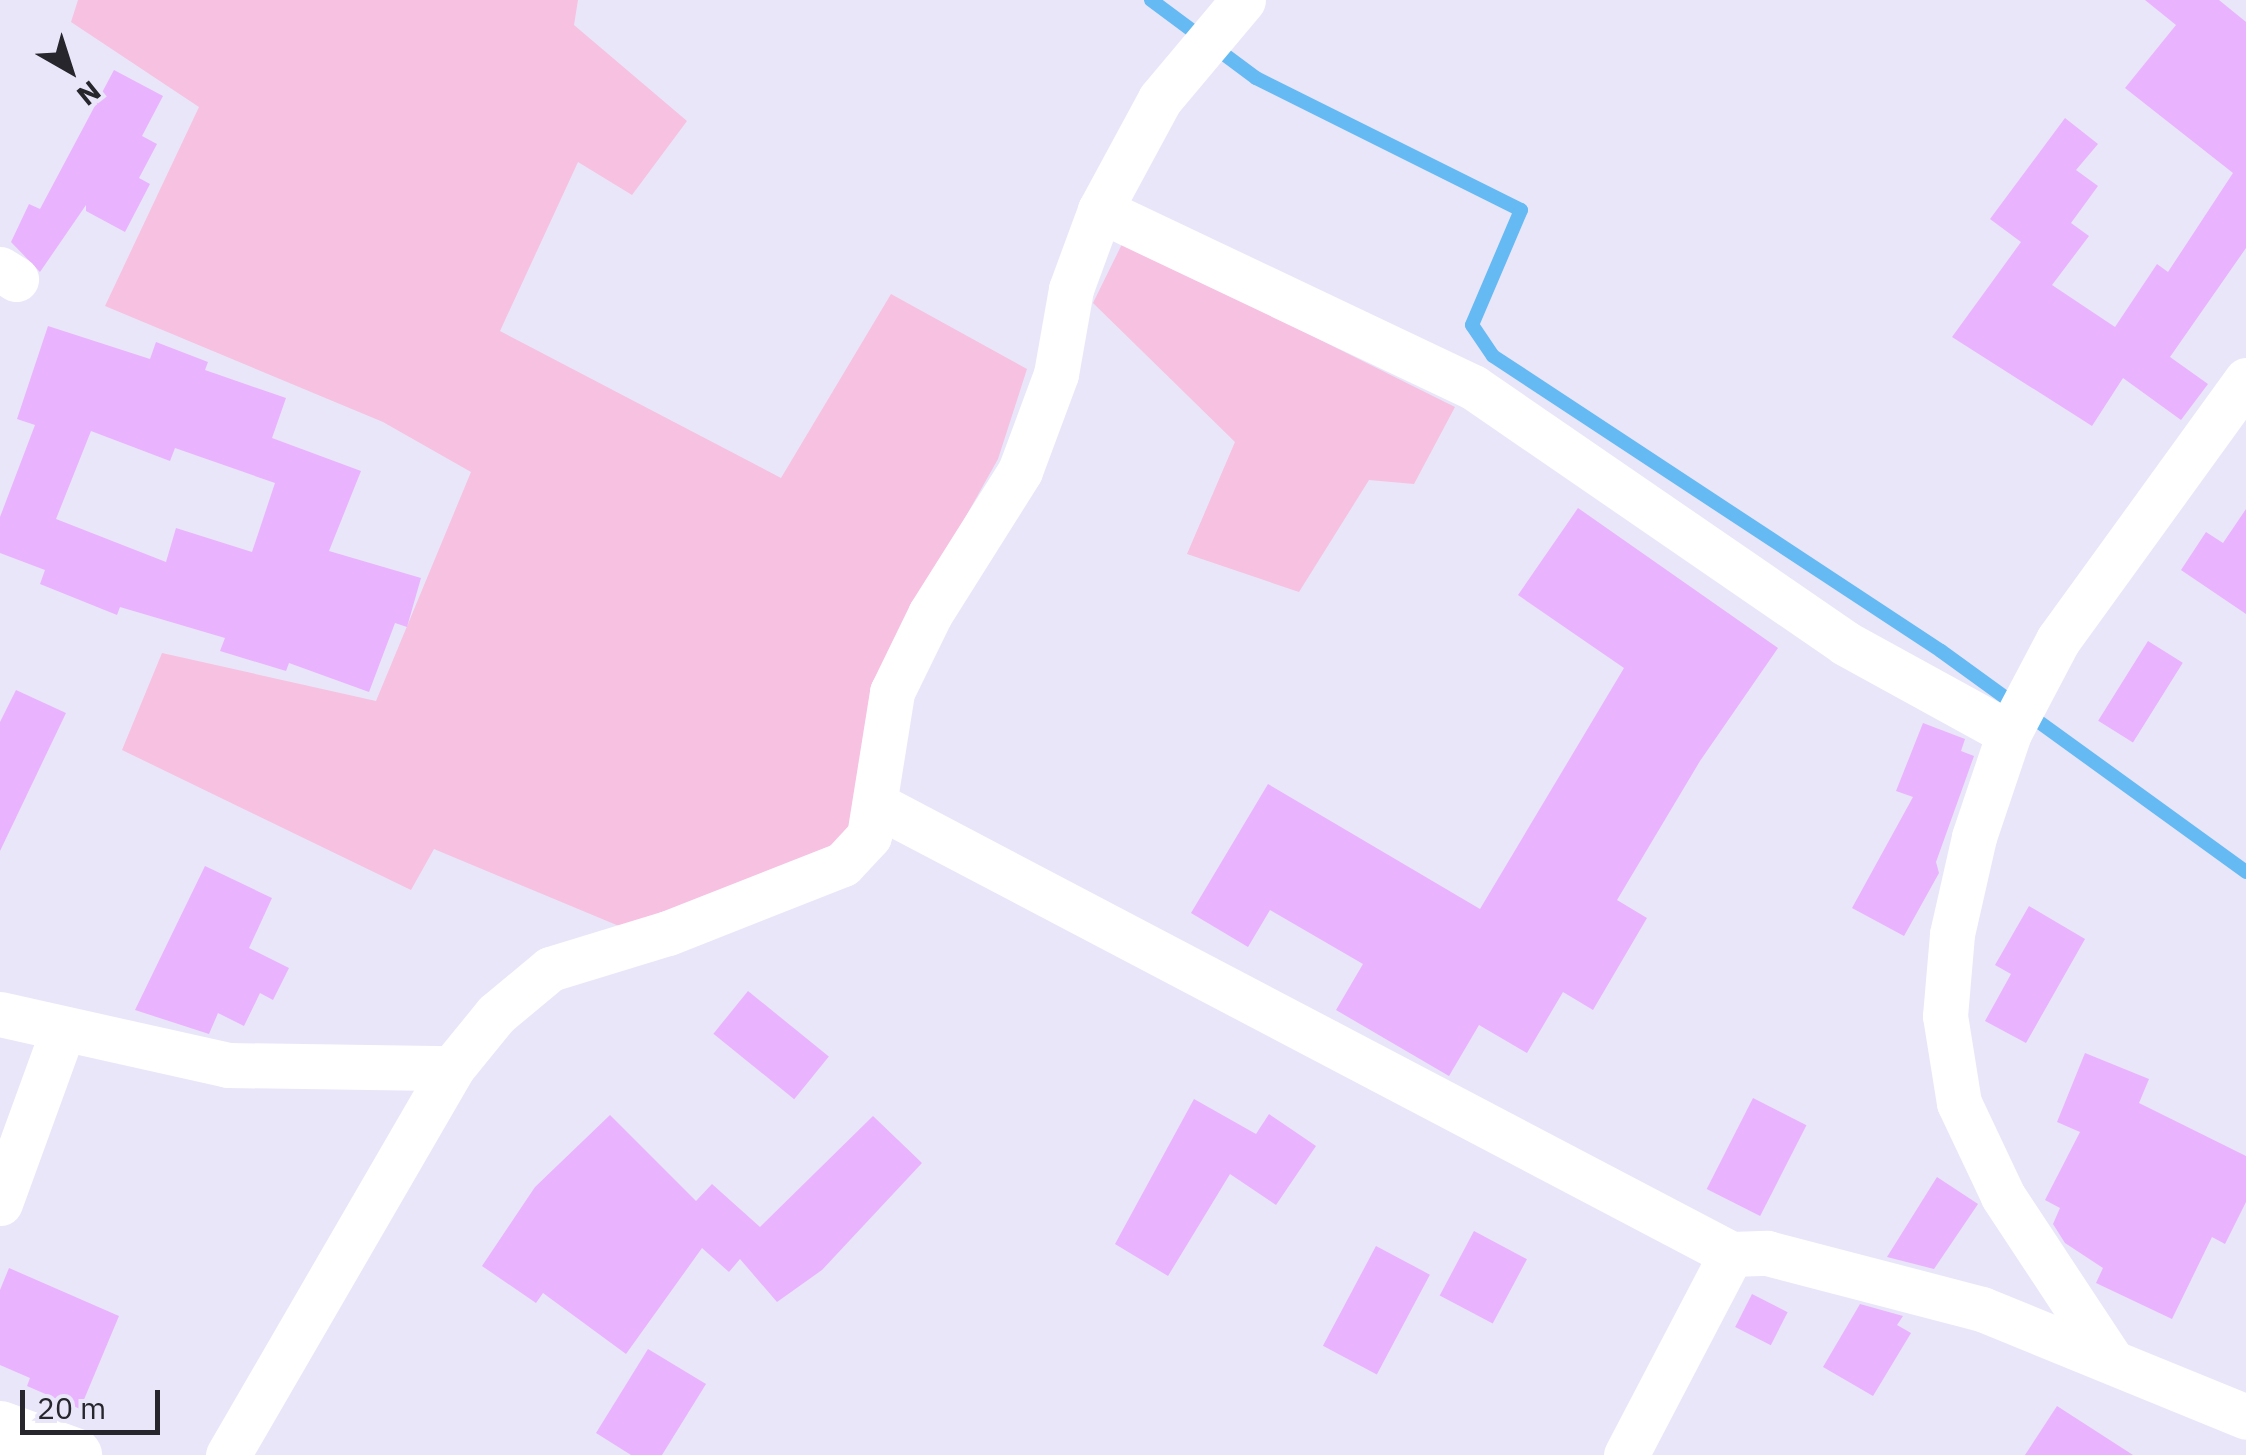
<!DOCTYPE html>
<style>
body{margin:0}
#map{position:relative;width:2246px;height:1455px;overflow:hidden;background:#e9e6fa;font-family:"IBM Plex Sans",sans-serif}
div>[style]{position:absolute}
.green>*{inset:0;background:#f7c1e1}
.stream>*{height:14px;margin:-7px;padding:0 7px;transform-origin:7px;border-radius:7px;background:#65baf3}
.building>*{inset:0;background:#eab3fd;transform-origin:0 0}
.minor>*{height:45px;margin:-22.5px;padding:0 22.5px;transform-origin:22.5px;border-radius:22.5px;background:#fff}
.tertiary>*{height:55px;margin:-27.5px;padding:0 27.5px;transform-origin:27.5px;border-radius:27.5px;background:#fff}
span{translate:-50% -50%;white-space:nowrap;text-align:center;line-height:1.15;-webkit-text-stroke:8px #e9e6fa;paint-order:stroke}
.north{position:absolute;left:20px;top:20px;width:100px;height:100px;-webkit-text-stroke:8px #e9e6fa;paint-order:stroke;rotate:141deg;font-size:28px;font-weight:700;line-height:40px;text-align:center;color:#27262d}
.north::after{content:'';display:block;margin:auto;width:35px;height:45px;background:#27262d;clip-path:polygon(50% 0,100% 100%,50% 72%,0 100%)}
.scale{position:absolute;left:20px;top:1390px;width:140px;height:45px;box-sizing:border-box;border:5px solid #27262d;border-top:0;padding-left:12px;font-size:30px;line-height:35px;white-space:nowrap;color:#27262d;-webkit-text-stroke:8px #e9e6fa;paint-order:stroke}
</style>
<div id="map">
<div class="green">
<div style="clip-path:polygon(78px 0,578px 0,574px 25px,687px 121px,632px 195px,578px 162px,500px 331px,781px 478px,891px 294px,1027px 369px,998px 459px,918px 602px,866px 786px,838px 860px,619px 926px,434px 849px,411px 890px,122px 750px,162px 653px,376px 701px,471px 472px,383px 422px,105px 306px,199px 107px,71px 22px)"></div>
<div style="clip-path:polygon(1123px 242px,1455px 407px,1414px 484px,1369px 480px,1299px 592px,1187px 554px,1235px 442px,1093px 303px)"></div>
</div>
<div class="stream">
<div style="left:1151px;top:0;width:131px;rotate:36.6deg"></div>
<div style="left:1256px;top:78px;width:296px;rotate:26.5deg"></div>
<div style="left:1521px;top:210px;width:125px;rotate:113.1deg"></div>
<div style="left:1472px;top:325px;width:37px;rotate:56deg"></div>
<div style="left:1493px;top:356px;width:536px;rotate:33.36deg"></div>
<div style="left:1941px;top:651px;width:377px;rotate:35.9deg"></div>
</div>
<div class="building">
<div style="clip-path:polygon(2145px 0,2219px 0,2246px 22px,2246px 248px,2170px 357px,2208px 384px,2181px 420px,2123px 378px,2092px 426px,1952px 337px,2021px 242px,1990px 219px,2065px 118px,2098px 144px,2076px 170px,2098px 186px,2071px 223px,2089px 236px,2052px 285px,2115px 327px,2157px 264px,2168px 272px,2233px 173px,2125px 88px,2176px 25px)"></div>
<div style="clip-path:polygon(114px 70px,163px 96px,142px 136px,157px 144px,139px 178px,150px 184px,125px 232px,86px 211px,86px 205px,40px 272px,11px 242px,29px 204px,40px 209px)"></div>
<div style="clip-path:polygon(evenodd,48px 326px,150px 359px,156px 342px,208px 362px,205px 370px,286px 398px,272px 438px,361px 471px,329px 551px,421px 578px,407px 627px,395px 623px,369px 692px,289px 663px,286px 671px,220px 651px,225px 638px,120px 607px,117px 615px,40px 584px,45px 570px,0 553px,0 517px,35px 425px,17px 419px,48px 326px,91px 431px,170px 461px,175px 448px,275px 483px,252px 552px,176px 528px,166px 562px,56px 519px,91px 431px)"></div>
<div style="clip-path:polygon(1578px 508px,1778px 648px,1700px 761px,1617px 900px,1647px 918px,1593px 1010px,1563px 992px,1527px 1053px,1479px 1025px,1449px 1076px,1336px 1010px,1363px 964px,1270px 910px,1248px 947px,1191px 913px,1268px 784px,1480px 909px,1624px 668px,1518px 595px)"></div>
<div style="clip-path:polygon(2246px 509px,2246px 614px,2181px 570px,2206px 532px,2223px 543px)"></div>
<div style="left:2148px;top:641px;width:41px;height:94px;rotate:32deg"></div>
<div style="clip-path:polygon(16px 690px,66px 713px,0 851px,0 722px)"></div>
<div style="clip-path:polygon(1923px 723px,1965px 739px,1961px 751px,1974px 756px,1936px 862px,1939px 873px,1904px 936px,1852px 908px,1913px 797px,1896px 791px)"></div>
<div style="clip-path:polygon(205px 866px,272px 898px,249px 948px,289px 968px,273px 1000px,260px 993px,244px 1026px,218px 1013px,209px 1034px,135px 1010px)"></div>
<div style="clip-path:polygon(2029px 906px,2085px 939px,2026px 1043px,1985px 1021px,2011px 974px,1995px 965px)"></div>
<div style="left:748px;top:991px;width:104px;height:55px;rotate:39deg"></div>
<div style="clip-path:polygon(2085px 1053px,2149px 1079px,2139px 1103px,2246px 1156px,2246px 1202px,2225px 1244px,2212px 1237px,2172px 1319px,2096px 1283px,2103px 1268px,2065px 1243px,2053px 1224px,2060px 1208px,2045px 1200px,2080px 1132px,2057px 1122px)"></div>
<div style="left:1753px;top:1098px;width:60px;height:102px;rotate:27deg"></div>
<div style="clip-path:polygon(1194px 1099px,1256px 1134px,1269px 1114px,1316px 1146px,1276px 1205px,1230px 1174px,1168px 1276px,1115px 1244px)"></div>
<div style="clip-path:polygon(610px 1115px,696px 1201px,712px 1184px,760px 1227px,873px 1116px,922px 1163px,822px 1270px,777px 1302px,740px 1259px,729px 1272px,702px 1248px,626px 1354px,543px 1293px,536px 1303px,482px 1266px,535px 1187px)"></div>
<div style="clip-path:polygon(1937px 1177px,1978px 1204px,1934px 1269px,1887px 1257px)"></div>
<div style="left:1474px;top:1231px;width:60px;height:73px;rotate:28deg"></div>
<div style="left:1376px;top:1246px;width:61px;height:113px;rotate:28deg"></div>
<div style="clip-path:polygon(9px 1268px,119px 1316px,80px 1409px,27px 1386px,30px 1378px,0 1365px,0 1290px)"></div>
<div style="left:1752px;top:1294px;width:40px;height:37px;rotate:27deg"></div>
<div style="clip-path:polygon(1860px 1304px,1903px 1316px,1897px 1325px,1911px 1333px,1873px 1396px,1823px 1367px)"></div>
<div style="clip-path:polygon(648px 1349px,706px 1384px,662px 1455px,631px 1455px,596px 1433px)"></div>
<div style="clip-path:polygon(2057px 1406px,2133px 1455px,2025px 1455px)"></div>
</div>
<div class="minor">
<div style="left:1100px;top:210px;width:413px;rotate:25.4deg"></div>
<div style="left:1473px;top:387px;width:452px;rotate:34.5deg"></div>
<div style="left:1845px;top:643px;width:187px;rotate:28.8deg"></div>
<div style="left:0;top:269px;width:19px;rotate:32deg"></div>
<div style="left:877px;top:805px;width:965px;rotate:27.73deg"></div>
<div style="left:1731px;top:1254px;width:36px;rotate:-2deg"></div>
<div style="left:1767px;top:1253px;width:222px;rotate:14.6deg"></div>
<div style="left:1982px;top:1309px;width:285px;rotate:22.2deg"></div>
<div style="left:0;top:1014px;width:234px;rotate:12.6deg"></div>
<div style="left:228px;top:1065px;width:224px;rotate:0.8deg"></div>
<div style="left:0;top:1203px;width:181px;rotate:-70deg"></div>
<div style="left:2109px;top:1357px;width:193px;rotate:-123.4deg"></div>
<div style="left:2003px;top:1196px;width:103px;rotate:-115.3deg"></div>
<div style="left:1959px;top:1103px;width:88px;rotate:-99.1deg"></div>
<div style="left:1945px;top:1016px;width:82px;rotate:-85.1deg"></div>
<div style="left:1952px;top:934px;width:99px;rotate:-77.2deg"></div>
<div style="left:1974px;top:837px;width:110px;rotate:-71.4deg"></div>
<div style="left:2009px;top:733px;width:105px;rotate:-62.2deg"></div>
<div style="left:2058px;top:640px;width:321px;rotate:-54.1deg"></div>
<div style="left:228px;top:1455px;width:447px;rotate:-59.9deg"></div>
<div style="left:452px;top:1068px;width:70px;rotate:-50.8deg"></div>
<div style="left:496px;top:1014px;width:70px;rotate:-39.8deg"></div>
<div style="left:550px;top:969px;width:123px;rotate:-17deg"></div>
<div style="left:668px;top:933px;width:188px;rotate:-21.5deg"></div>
<div style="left:843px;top:864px;width:38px;rotate:-47deg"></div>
<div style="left:869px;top:836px;width:146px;rotate:-80.9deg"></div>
<div style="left:892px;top:692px;width:87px;rotate:-64deg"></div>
<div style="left:930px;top:614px;width:169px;rotate:-57.8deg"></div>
<div style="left:1020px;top:471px;width:103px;rotate:-69.6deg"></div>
<div style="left:1056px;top:374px;width:86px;rotate:-80deg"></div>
<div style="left:1071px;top:289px;width:84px;rotate:-69.8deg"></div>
<div style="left:1100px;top:210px;width:126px;rotate:-61.6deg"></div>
<div style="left:1160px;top:99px;width:129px;rotate:-50deg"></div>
<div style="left:1626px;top:1455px;width:227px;rotate:-62.4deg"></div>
</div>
<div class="tertiary">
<div style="left:0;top:1428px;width:79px;rotate:20deg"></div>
</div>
<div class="north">N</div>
<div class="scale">20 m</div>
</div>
